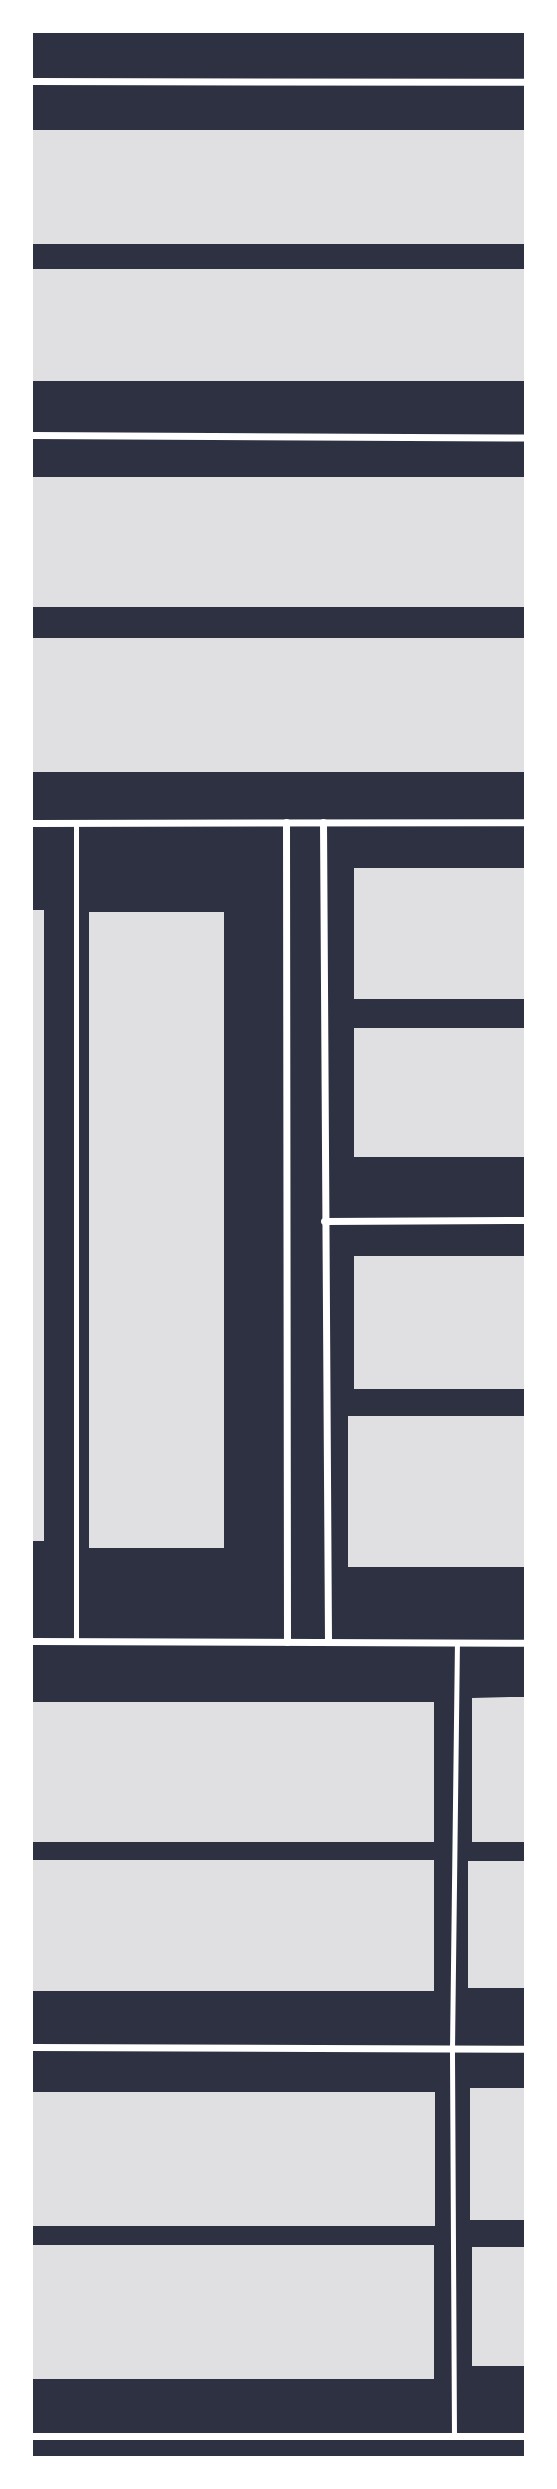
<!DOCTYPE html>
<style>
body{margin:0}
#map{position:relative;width:557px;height:2489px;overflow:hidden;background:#2d3142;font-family:Montserrat,sans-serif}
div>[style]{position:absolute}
.building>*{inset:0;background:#e0e0e3;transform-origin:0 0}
.service>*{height:5px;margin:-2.5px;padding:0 2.5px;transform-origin:2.5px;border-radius:2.5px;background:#fff}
.minor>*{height:7px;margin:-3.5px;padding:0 3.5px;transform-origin:3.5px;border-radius:3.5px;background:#fff}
span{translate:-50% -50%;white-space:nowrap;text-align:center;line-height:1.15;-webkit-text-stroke:5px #fff;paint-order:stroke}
.frame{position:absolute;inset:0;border:33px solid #fff;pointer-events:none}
</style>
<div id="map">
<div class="building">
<div style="left:32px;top:130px;width:494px;height:114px"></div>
<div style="left:32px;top:269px;width:494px;height:112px"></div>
<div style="left:32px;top:477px;width:494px;height:130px"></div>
<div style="left:32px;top:638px;width:494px;height:134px"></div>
<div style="left:354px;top:868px;width:172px;height:131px"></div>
<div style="left:32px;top:910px;width:12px;height:631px"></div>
<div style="left:89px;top:912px;width:135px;height:636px"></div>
<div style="left:354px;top:1028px;width:172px;height:129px"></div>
<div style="left:526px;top:1256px;width:133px;height:172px;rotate:90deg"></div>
<div style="left:348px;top:1416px;width:178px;height:151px"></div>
<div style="clip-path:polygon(510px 1697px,526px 1697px,526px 1842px,472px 1842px,472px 1698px)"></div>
<div style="left:32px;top:1702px;width:402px;height:140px"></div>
<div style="left:434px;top:1860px;width:131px;height:402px;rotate:90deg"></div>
<div style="left:468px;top:1861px;width:58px;height:127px"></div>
<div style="left:470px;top:2088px;width:56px;height:132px"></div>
<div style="left:32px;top:2092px;width:403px;height:134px"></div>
<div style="left:434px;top:2245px;width:134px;height:402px;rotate:90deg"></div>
<div style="left:472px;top:2247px;width:54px;height:119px"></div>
</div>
<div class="service">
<div style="left:76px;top:823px;width:818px;rotate:90deg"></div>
<div style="left:454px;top:2436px;width:387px;rotate:-90.3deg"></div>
<div style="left:452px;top:2049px;width:406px;rotate:-89.3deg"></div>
</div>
<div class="minor">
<div style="left:32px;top:81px;width:494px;rotate:0.1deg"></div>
<div style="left:32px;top:435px;width:494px;rotate:0.3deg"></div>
<div style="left:286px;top:822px;width:820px;rotate:89.93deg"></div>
<div style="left:323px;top:822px;width:820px;rotate:89.65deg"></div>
<div style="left:32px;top:823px;width:494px;rotate:-0.1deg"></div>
<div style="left:324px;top:1221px;width:202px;rotate:-0.3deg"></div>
<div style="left:32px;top:1641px;width:494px;rotate:0.2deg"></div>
<div style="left:32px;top:2047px;width:494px;rotate:0.2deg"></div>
<div style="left:32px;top:2436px;width:494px"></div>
</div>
<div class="frame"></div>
</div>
